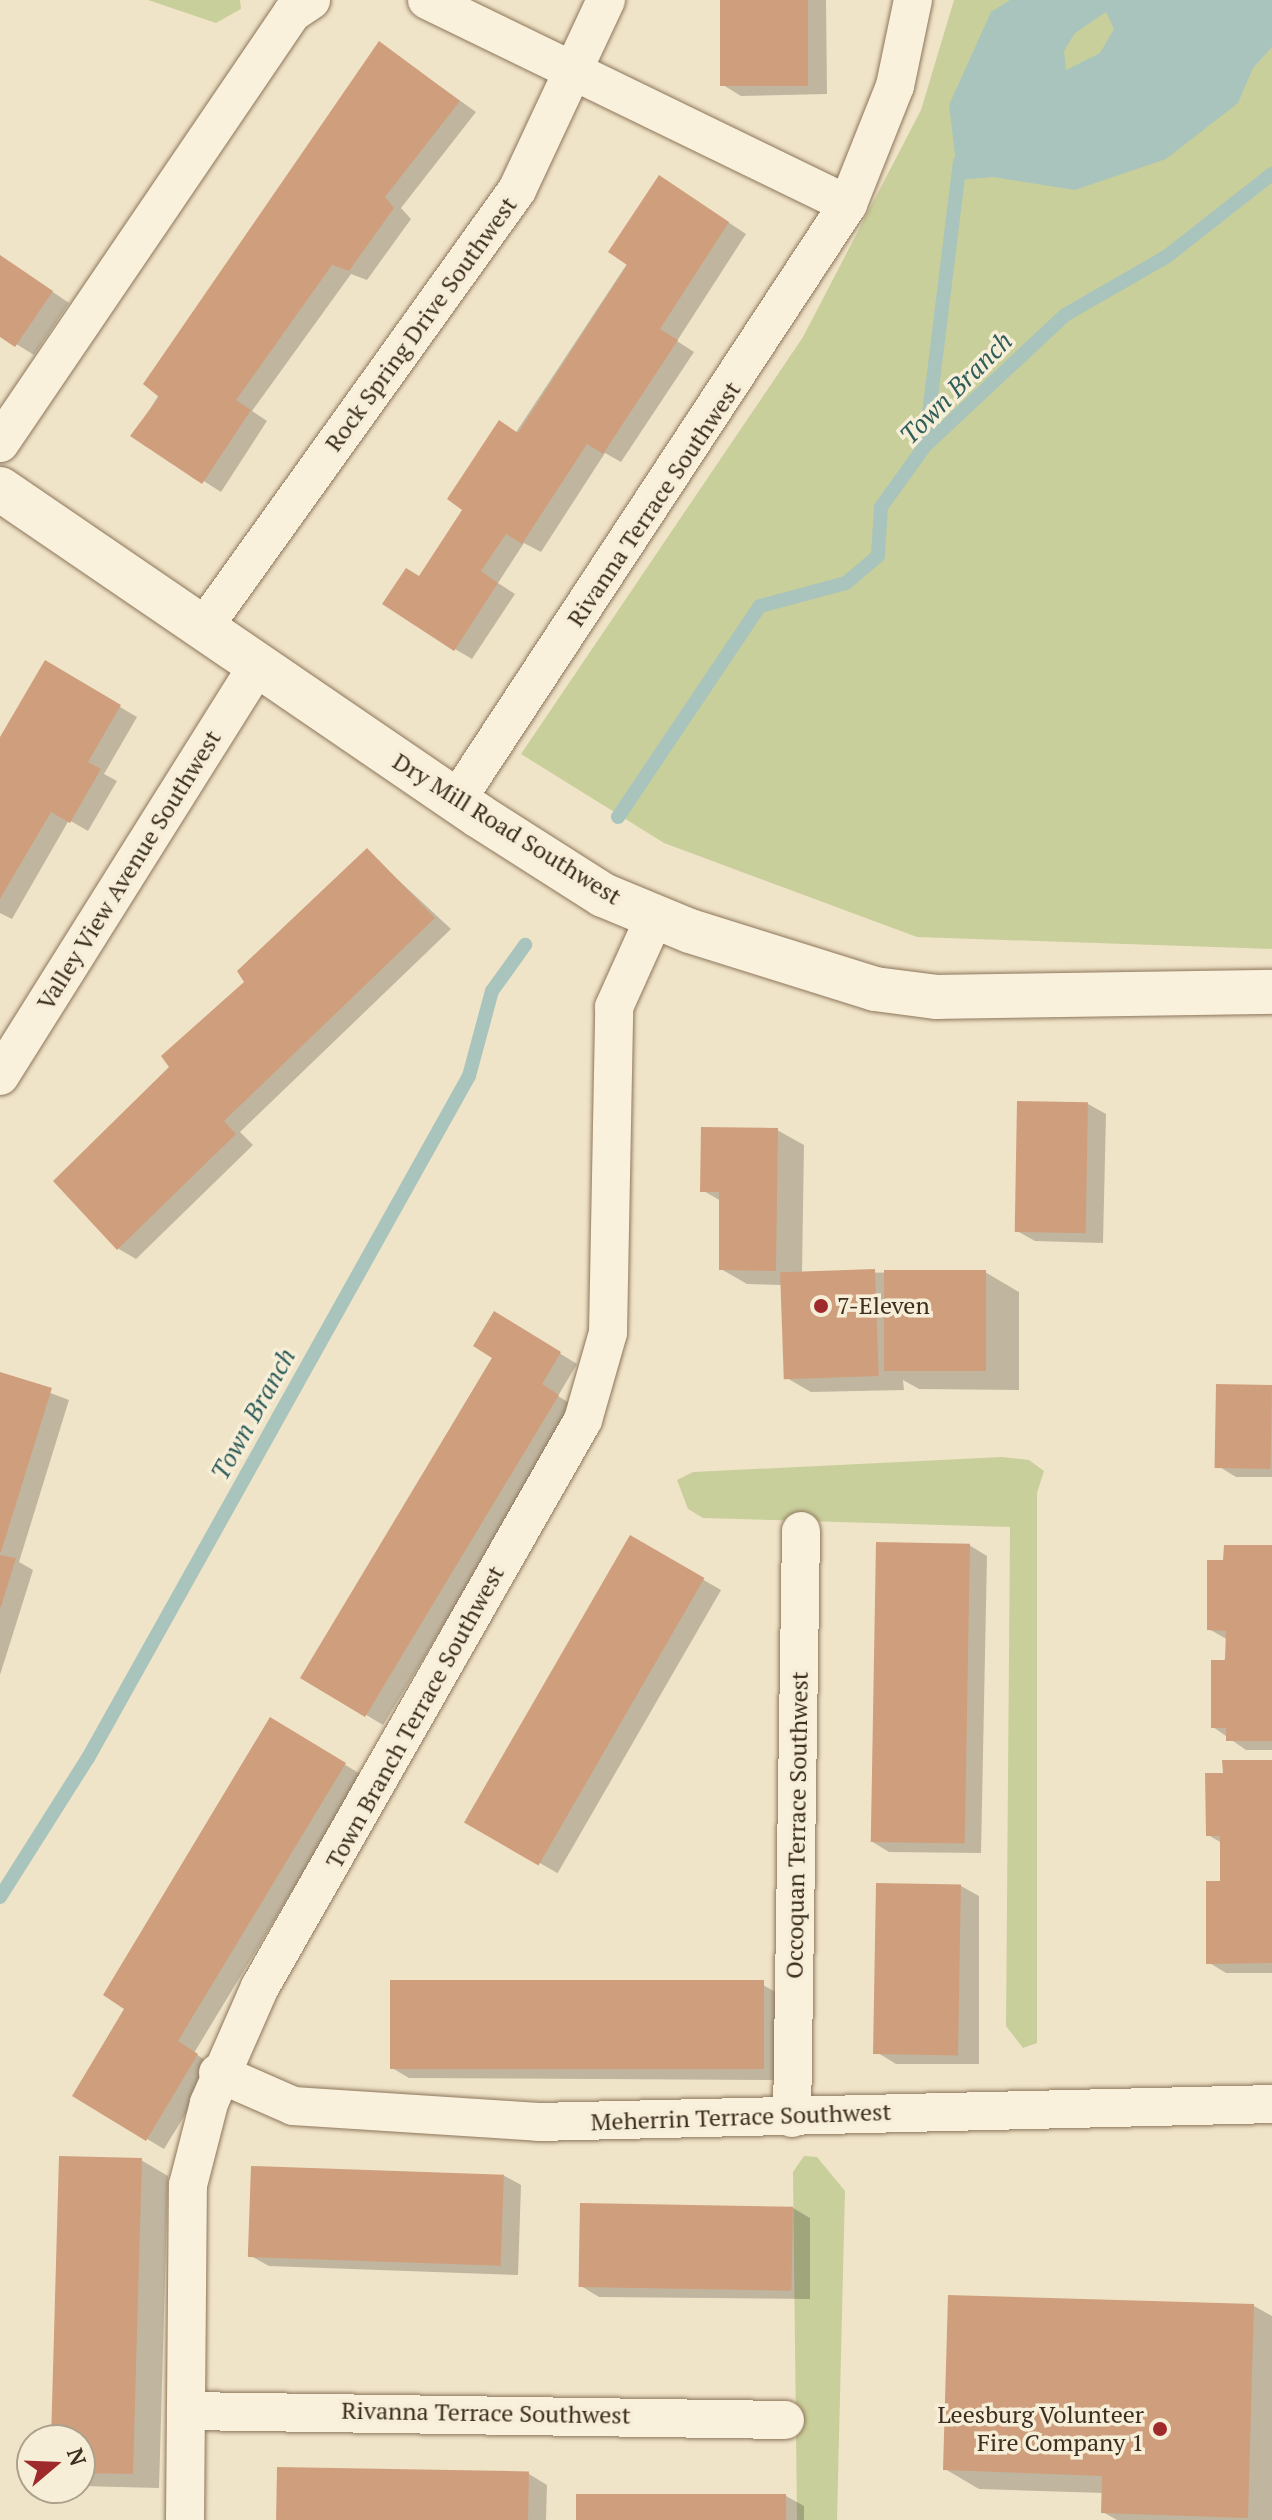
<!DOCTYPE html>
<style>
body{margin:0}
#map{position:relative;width:1272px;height:2520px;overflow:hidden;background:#f0e4c8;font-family:"PT Serif",serif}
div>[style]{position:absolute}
.green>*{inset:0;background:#c9cf9b}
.water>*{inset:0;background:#a9c4bc}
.shadow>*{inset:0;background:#0003;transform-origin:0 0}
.stream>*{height:14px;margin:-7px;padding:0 7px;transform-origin:7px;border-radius:7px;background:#a9c4bc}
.building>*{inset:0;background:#cf9f7d;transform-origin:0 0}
.roads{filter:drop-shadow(0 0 2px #8d765c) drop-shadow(0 0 2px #8d765c)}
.minor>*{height:38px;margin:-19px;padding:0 19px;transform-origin:19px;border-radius:19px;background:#faf1dc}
.tertiary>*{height:44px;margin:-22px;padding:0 22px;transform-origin:22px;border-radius:22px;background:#faf1dc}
.dots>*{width:22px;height:22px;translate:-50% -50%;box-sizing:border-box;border:4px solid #f7eed8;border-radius:50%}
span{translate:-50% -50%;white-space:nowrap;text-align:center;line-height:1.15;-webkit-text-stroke:7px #f7eed8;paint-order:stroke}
.street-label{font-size:24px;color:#3d2e20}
.poi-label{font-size:24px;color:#3d2e20}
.left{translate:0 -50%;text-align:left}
.right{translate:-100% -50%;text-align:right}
.water-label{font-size:26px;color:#2f5d5a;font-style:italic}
.north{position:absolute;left:16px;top:2424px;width:80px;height:80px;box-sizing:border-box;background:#f7eed8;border:2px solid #ada18e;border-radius:50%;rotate:71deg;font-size:22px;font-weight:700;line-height:32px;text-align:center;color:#3d2e20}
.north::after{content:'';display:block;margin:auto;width:28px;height:36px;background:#9e2a2b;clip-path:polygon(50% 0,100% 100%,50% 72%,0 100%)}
</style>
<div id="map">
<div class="green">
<div style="clip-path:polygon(148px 0,240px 0,241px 9px,216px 23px)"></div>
<div style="clip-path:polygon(954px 0,1272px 0,1272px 949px,917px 937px,664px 843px,521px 754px,803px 337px,921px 110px)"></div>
<div style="clip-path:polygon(1002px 1457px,1029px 1460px,1044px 1471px,1037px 1493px,1037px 2043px,1023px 2048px,1006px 2026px,1010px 1527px,703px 1518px,688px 1509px,677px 1480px,693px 1472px)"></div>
<div style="clip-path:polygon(804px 2156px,817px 2157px,845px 2191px,837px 2520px,797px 2520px,793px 2172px)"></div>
</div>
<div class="water">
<div style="clip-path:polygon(evenodd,1010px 0,1272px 0,1272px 47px,1253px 68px,1238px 103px,1166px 159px,1075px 190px,993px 177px,958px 180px,949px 105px,991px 12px,1010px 0,1106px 12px,1114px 29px,1100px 53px,1066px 70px,1064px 51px,1075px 33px,1106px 12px)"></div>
</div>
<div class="shadow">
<div style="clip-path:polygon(722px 0,826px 0,827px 94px,741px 96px,723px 85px)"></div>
<div style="clip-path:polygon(379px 43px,476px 112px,401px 208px,411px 219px,367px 280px,351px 274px,252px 411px,267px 421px,221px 492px,133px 436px)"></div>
<div style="clip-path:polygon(677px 188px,746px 234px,677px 341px,694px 352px,621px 462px,605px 453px,541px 552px,524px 543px,498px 583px,515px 594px,472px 659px,455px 649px,420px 578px)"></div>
<div style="clip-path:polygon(0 256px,69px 303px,34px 355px,0 334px)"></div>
<div style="clip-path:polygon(45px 663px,137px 717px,104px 774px,117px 781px,88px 831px,69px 820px,12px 919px,0 913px,0 741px)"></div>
<div style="clip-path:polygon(367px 851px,451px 929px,240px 1132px,253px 1145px,136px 1259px,119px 1249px,56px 1181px,172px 1067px)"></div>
<div style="clip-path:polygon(1088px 1104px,1106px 1114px,1103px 1243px,1035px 1241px,1017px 1231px)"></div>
<div style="clip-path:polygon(777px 1130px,804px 1145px,802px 1273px,985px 1272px,1019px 1292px,1019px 1390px,919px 1389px,903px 1380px,904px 1390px,811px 1392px,785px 1377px,782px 1285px,747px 1284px,721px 1269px,721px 1201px,702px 1190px)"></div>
<div style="clip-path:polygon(512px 1324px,577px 1364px,558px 1396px,576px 1407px,383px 1725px,303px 1677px)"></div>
<div style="clip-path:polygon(0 1374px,69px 1400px,19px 1562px,33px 1570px,0 1675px)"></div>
<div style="clip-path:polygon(1272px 1387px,1272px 1477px,1236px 1477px,1218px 1466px)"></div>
<div style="left:631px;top:1538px;width:104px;height:327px;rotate:30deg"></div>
<div style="clip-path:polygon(969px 1545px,987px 1556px,981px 1853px,889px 1852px,871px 1841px)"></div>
<div style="clip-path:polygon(1272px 1547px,1272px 1750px,1246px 1750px,1213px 1727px,1228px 1640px,1209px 1629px,1225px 1562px)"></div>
<div style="clip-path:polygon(271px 1720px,362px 1775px,194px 2053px,215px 2066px,164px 2149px,147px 2139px,127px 2008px)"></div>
<div style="clip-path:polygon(1272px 1762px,1272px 1973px,1226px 1973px,1208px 1962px,1222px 1883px,1222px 1843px,1208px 1835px,1225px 1775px)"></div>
<div style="clip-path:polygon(961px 1886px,979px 1896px,979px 2064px,896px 2064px,878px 2053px)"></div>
<div style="clip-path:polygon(763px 1985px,781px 1995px,781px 2080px,409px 2078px,392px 2068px)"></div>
<div style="clip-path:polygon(141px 2160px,168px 2176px,159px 2488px,80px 2486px,80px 2440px,53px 2440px)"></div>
<div style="clip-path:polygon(503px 2175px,521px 2185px,518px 2275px,269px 2266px,251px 2256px)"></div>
<div style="clip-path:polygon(793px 2208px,810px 2218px,810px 2299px,599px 2297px,581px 2286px)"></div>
<div style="clip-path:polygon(1254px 2306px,1272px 2316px,1272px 2520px,1117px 2520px,1103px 2512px,1104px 2493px,979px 2489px,945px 2469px)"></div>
<div style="clip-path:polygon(529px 2474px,547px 2485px,546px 2520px,278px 2520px)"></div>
<div style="clip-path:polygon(786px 2496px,804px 2506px,804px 2520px,578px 2520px)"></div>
</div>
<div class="stream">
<div style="left:925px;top:446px;width:286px;rotate:-83deg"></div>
<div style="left:618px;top:817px;width:254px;rotate:-56.1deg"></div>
<div style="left:760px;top:606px;width:89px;rotate:-15deg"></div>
<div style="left:846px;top:583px;width:42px;rotate:-40.2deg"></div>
<div style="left:878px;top:556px;width:49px;rotate:-86.5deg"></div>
<div style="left:881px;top:507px;width:75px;rotate:-54.2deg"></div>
<div style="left:925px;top:446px;width:192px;rotate:-43.1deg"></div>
<div style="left:1065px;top:315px;width:116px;rotate:-29.9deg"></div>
<div style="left:1166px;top:257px;width:135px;rotate:-38.1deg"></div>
<div style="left:0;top:1897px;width:165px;rotate:-57.7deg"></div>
<div style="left:88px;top:1758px;width:781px;rotate:-60.81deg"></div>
<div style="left:469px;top:1076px;width:88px;rotate:-74.9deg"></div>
<div style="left:492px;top:991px;width:57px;rotate:-54.3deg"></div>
</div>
<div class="building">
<div style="left:720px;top:0;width:88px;height:86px"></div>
<div style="clip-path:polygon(379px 41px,460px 101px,385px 197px,394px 208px,349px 271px,332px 265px,236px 400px,251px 410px,202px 484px,130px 436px,159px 397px,143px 384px)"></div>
<div style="clip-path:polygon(659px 175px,729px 222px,660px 329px,678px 340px,603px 454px,587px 444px,522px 544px,506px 534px,481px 571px,498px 583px,454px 651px,382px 604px,406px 568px,419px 576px,462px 510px,447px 499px,499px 420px,518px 433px,627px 265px,608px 252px)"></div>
<div style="clip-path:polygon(0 255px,53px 291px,15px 347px,0 337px)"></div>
<div style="clip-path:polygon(45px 660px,121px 705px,88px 762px,101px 769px,70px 823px,51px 812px,0 899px,0 737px)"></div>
<div style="clip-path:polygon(367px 848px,435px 918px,224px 1121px,236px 1134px,117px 1250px,53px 1181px,169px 1067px,161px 1056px,244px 982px,237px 971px)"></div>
<div style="left:1017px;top:1101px;width:71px;height:131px;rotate:1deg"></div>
<div style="clip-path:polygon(701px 1127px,778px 1128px,776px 1271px,719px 1270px,719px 1192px,700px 1192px)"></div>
<div style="left:875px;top:1269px;width:107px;height:95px;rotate:88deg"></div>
<div style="left:884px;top:1270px;width:102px;height:101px"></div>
<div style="clip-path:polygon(494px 1311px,561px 1352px,542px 1384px,559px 1395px,365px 1717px,300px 1678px,492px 1358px,473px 1346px)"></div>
<div style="clip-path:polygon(0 1372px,52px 1388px,1px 1552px,0 1552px)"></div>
<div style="left:1216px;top:1384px;width:56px;height:84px;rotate:1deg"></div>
<div style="left:630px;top:1535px;width:86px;height:332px;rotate:30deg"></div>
<div style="left:876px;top:1542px;width:94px;height:300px;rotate:1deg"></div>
<div style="clip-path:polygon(1224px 1545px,1272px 1545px,1272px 1741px,1226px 1741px,1226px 1728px,1211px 1728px,1211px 1660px,1225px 1660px,1226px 1631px,1207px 1630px,1207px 1560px,1223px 1560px)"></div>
<div style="clip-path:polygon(0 1555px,16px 1558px,1px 1607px,0 1607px)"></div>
<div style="clip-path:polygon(270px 1717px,346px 1763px,178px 2041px,198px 2054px,146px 2141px,72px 2096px,124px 2009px,103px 1995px)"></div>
<div style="clip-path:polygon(1222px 1760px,1272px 1760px,1272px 1963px,1206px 1964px,1206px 1881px,1220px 1881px,1220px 1836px,1206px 1836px,1205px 1773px,1223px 1773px)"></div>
<div style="left:876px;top:1883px;width:85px;height:171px;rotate:1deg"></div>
<div style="left:390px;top:1980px;width:374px;height:89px"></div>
<div style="clip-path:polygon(59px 2156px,142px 2158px,133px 2474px,80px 2473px,80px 2440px,51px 2440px)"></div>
<div style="left:251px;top:2166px;width:253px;height:91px;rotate:2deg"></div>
<div style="left:580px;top:2203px;width:213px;height:84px;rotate:1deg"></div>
<div style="clip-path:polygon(948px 2295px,1254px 2304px,1248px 2518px,1101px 2513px,1102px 2476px,943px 2470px)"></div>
<div style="left:277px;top:2467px;width:252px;height:53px;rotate:1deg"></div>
<div style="left:786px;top:2494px;width:26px;height:210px;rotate:90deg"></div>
</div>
<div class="roads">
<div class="minor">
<div style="left:427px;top:0;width:468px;rotate:25.9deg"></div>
<div style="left:0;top:443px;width:520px;rotate:-55.82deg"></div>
<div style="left:292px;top:13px;width:23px;rotate:-34deg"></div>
<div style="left:203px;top:628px;width:539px;rotate:-54.36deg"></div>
<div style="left:517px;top:190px;width:210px;rotate:-64.9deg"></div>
<div style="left:456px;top:801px;width:714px;rotate:-56.71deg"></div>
<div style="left:848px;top:204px;width:127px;rotate:-68.3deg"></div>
<div style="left:895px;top:86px;width:88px;rotate:-78.2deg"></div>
<div style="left:0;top:1076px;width:485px;rotate:-57.9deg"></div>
<div style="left:218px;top:2073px;width:82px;rotate:23.7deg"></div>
<div style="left:293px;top:2106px;width:246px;rotate:3.7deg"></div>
<div style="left:538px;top:2122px;width:734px;rotate:-1.4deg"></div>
<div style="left:792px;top:2118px;width:587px;rotate:-89.12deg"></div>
<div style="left:186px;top:2411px;width:599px;rotate:0.86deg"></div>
<div style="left:185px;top:2520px;width:335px;rotate:-89.5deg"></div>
<div style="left:188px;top:2185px;width:85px;rotate:-75.6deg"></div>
<div style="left:209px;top:2103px;width:127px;rotate:-66.3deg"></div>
<div style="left:260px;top:1987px;width:653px;rotate:-60.33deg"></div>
<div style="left:583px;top:1420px;width:91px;rotate:-74deg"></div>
<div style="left:608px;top:1333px;width:326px;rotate:-88.9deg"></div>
<div style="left:614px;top:1007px;width:100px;rotate:-65.7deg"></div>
</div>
<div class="tertiary">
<div style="left:0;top:489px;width:580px;rotate:34.32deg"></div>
<div style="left:479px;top:816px;width:147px;rotate:32.5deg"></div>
<div style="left:603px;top:895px;width:94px;rotate:22.5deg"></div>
<div style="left:690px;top:931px;width:194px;rotate:17.4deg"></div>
<div style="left:875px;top:989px;width:63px;rotate:7.4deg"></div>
<div style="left:937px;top:997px;width:335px;rotate:-0.9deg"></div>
</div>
</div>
<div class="dots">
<div style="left:821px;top:1306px;background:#9e2a2b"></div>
<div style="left:1160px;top:2429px;background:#9e2a2b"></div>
</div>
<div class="street-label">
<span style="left:421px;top:324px;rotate:-54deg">Rock Spring Drive Southwest</span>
<span style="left:654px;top:504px;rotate:-56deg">Rivanna Terrace Southwest</span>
<span style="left:507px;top:829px;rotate:32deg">Dry Mill Road Southwest</span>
<span style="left:129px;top:870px;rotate:-58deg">Valley View Avenue Southwest</span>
<span style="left:415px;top:1717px;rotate:-61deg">Town Branch Terrace Southwest</span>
<span style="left:797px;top:1825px;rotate:-89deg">Occoquan Terrace Southwest</span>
<span style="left:741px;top:2117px;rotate:-2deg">Meherrin Terrace Southwest</span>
<span style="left:486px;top:2413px;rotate:1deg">Rivanna Terrace Southwest</span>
</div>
<div class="poi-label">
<span class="left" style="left:837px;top:1306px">7-Eleven</span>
<span class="right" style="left:1144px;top:2429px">Leesburg Volunteer<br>Fire Company 1</span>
</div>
<div class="water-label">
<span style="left:956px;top:388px;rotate:-45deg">Town Branch</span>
<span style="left:253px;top:1414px;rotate:-61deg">Town Branch</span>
</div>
<div class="north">N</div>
</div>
